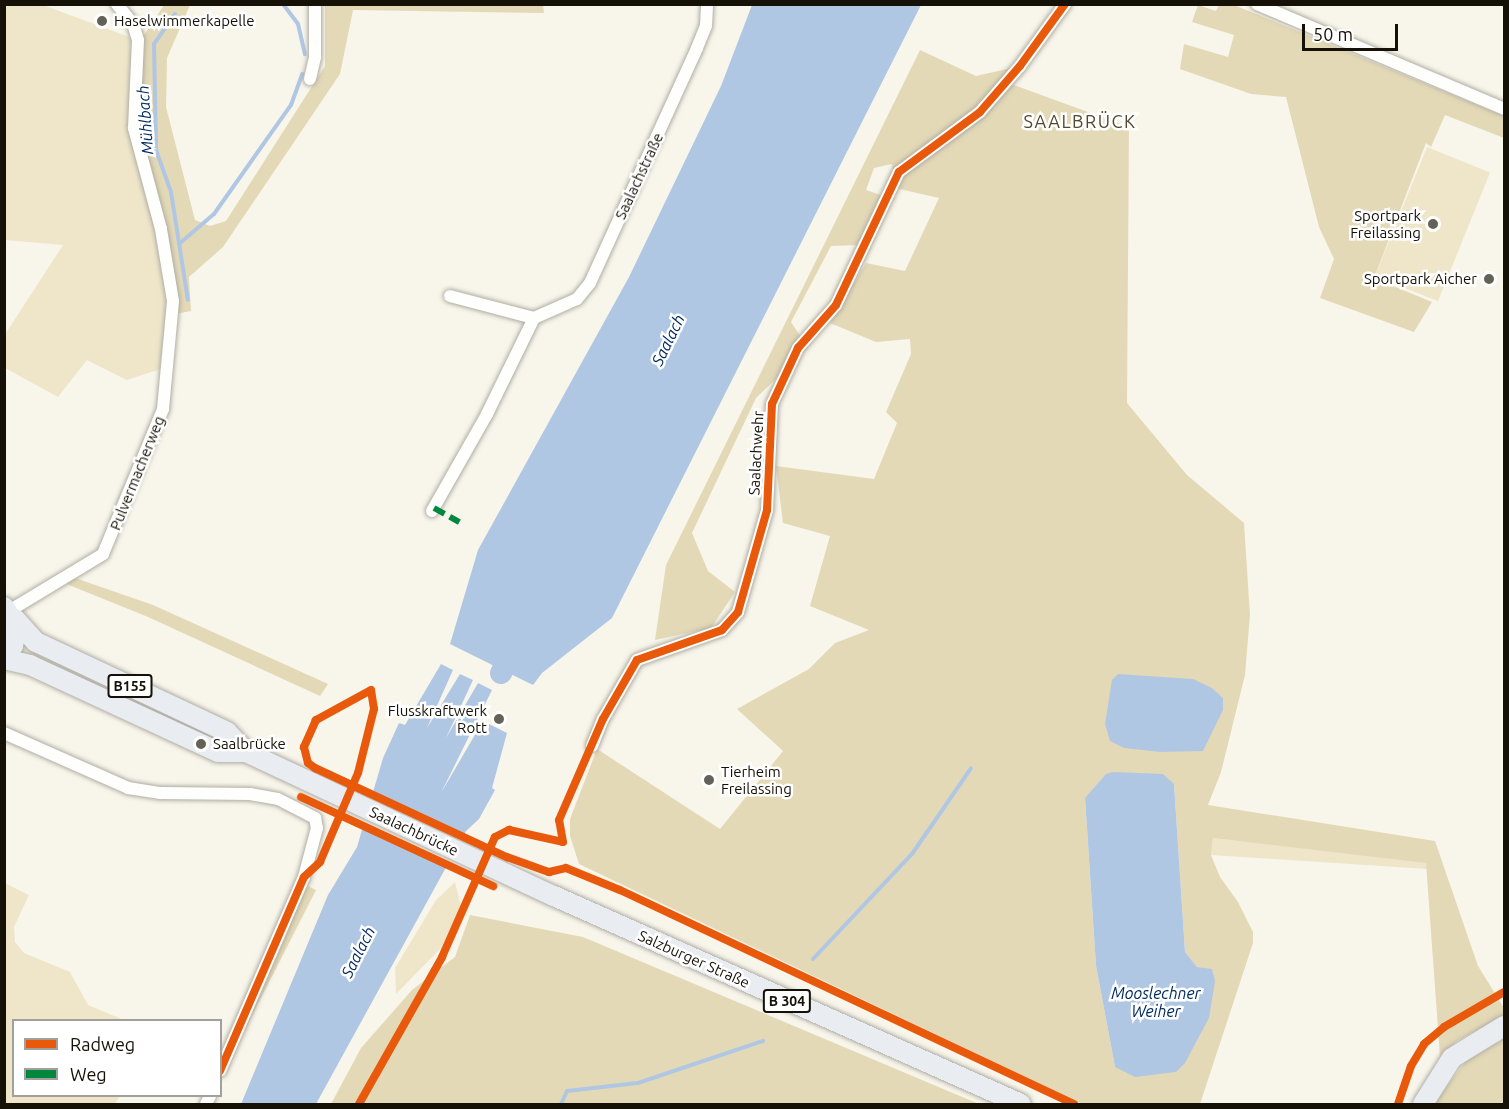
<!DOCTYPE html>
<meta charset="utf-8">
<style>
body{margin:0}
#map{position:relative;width:1509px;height:1109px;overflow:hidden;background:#f8f5eb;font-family:Ubuntu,sans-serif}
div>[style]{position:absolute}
.green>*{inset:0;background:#efe6ca;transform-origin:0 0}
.forest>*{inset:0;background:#e4d9b6;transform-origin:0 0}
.water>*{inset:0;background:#b0c7e4}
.pier>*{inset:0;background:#f8f5eb;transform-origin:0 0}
.stream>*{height:4px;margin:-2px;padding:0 2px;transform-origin:2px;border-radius:2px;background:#b0c7e4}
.river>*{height:22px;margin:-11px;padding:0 11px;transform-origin:11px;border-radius:11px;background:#b0c7e4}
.roads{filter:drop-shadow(0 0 2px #b0aea4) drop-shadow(0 0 2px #b0aea4)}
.minor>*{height:12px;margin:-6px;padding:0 6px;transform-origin:6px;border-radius:6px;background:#fefefc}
.primary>*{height:20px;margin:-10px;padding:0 10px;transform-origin:10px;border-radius:10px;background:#e9ecf1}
.quiet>*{height:6px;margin-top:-3px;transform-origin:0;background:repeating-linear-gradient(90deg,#00873e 0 12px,transparent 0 18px)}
.cycleway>*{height:8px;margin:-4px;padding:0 4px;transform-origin:4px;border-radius:4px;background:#e8590c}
.dots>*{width:16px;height:16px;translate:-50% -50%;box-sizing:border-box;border:3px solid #fff;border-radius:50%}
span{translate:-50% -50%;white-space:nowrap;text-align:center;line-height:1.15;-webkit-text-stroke:5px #fff;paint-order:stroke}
.shield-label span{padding:2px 4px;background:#fff;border:2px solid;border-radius:4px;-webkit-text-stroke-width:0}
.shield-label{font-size:14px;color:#151106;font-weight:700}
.poi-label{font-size:15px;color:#151106}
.left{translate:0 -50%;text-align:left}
.right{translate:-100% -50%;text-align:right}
.street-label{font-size:15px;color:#151106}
.water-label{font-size:16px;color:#002a60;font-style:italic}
.quarter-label{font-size:18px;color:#51482d;letter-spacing:1.5px}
.frame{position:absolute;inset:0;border:6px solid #151106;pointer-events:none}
.legend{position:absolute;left:12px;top:1019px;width:210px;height:78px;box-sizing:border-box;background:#fff;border:2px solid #a1a09b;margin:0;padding:8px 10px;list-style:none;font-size:18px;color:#151106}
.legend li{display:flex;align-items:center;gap:12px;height:30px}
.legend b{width:30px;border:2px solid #a1a09b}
.scale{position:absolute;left:1302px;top:24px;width:96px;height:27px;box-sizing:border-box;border:3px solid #151106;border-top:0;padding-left:8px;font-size:18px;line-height:21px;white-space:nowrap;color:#151106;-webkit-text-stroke:4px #fff;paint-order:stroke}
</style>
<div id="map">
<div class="green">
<div style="clip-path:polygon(5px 5px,43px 5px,140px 41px,175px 305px,173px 365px,127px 380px,87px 360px,58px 397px,5px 368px,4px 336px,63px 245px,5px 240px)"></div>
<div style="left:1427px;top:147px;width:68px;height:139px;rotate:22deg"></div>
<div style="clip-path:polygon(1213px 838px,1427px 862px,1427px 869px,1211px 855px)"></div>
<div style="clip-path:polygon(455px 882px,461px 906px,441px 948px,396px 994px,395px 968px,436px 900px)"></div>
<div style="clip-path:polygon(5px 883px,29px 895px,14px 927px,15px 942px,24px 953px,70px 972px,88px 1005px,124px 1020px,14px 1020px,14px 1096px,120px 1096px,115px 1104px,5px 1104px)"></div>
</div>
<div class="forest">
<div style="clip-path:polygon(543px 4px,544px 13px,353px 10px,340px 74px,223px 247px,189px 277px,191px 311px,175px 314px,138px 122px,140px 41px,164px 5px,190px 5px,167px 58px,166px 107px,195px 220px,210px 226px,226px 221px,325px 66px,325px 5px)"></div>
<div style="clip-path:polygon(1198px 5px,1216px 11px,1219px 5px,1234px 5px,1504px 116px,1504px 138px,1445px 115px,1431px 147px,1426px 143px,1374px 278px,1432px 302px,1414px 332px,1320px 298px,1334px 259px,1319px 227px,1286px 97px,1251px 94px,1180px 69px,1184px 44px,1228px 57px,1234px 35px,1192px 22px)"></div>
<div style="clip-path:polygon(evenodd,920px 50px,976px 76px,1020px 66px,1006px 82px,1129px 127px,1127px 403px,1187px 475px,1244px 523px,1250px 615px,1245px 675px,1221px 772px,1208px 805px,1435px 841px,1478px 966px,1504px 1008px,1504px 1016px,1458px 1040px,1440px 1056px,1426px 863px,1213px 838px,1211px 855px,1220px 877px,1238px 902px,1253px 932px,1253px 943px,1200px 1104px,1082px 1104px,579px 864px,570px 836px,570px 819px,597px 749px,720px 829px,783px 751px,737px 709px,809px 669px,835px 643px,869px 630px,810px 606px,830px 536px,783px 523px,776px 466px,874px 479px,897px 423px,886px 412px,911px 354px,910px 339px,876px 342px,830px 323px,866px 263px,905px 271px,939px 198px,895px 188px,892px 164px,874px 168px,866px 190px,881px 195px,859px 245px,831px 246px,791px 322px,808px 348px,756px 398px,692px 533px,708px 571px,735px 592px,711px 628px,655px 640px,666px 565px,920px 50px,1174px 784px,1185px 952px,1197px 967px,1205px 969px,1115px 1067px,1096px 966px,1085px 799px,1098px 785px,1174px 784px)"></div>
<div style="clip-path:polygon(75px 578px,153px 605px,328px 684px,320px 696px,148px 617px,64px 583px)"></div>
<div style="left:308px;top:886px;width:9px;height:235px;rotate:27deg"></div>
<div style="clip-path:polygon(470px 915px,583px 937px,979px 1104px,331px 1104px,361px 1048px,412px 990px,455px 957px)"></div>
<div style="clip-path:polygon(1504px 1039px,1504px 1104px,1434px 1104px,1466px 1061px)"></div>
</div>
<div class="water">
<div style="clip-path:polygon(752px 5px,921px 5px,612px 618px,542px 673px,533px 685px,450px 644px,478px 550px,629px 277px,721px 86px)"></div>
<div style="clip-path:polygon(441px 664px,453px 670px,427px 728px,460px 674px,473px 680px,446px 738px,478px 683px,492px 690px,441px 793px,483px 721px,507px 733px,492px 788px,495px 790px,479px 819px,466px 831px,316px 1104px,241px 1104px,328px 895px,357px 847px,383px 758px,399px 723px,405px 725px)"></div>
<div style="clip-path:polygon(1118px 674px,1193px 679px,1212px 688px,1223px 698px,1223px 710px,1203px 751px,1161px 752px,1124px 748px,1110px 741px,1105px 724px,1112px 680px)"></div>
<div style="clip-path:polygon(1113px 772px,1163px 774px,1174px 784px,1185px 952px,1197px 967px,1212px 969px,1215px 981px,1209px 1018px,1185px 1063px,1176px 1072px,1135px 1077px,1115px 1067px,1096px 966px,1085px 798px,1106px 774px)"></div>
</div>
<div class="pier">
<div style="left:370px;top:791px;width:107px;height:37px;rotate:25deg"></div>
</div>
<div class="stream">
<div style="left:283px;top:4px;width:25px;rotate:53deg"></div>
<div style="left:298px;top:24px;width:31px;rotate:77deg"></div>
<div style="left:175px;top:14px;width:37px;rotate:125deg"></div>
<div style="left:154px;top:44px;width:106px;rotate:88.9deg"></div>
<div style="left:156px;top:150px;width:45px;rotate:70.3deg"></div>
<div style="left:171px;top:192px;width:109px;rotate:81.1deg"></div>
<div style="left:179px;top:244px;width:46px;rotate:-40.6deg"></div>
<div style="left:214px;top:214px;width:133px;rotate:-54.8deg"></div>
<div style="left:291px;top:105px;width:33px;rotate:-70deg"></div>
<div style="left:813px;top:959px;width:144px;rotate:-46.7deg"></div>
<div style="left:912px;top:854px;width:104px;rotate:-55.5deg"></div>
<div style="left:561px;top:1104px;width:14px;rotate:-65deg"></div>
<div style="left:567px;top:1091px;width:71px;rotate:-6.4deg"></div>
<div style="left:638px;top:1083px;width:132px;rotate:-18.6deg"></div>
</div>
<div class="river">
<div style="left:501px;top:673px;width:36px;rotate:-62deg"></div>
</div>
<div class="roads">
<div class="minor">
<div style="left:1257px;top:4px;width:268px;rotate:23deg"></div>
<div style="left:310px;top:79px;width:23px;rotate:-77deg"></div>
<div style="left:315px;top:57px;width:53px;rotate:-90deg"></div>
<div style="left:450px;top:296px;width:87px;rotate:14.7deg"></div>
<div style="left:432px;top:511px;width:112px;rotate:-60.4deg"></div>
<div style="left:487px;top:414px;width:107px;rotate:-63.9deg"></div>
<div style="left:534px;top:318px;width:47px;rotate:-23.8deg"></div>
<div style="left:577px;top:299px;width:21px;rotate:-51deg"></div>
<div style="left:590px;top:283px;width:258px;rotate:-65.5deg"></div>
<div style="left:697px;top:48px;width:24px;rotate:-68deg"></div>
<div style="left:706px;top:26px;width:22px;rotate:-87deg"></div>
<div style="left:9px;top:611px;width:110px;rotate:-31.2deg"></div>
<div style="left:103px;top:554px;width:157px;rotate:-67.5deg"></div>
<div style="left:163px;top:409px;width:108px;rotate:-84.7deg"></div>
<div style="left:173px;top:301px;width:73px;rotate:-99.5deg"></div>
<div style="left:161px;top:229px;width:105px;rotate:-105deg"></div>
<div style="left:134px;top:128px;width:88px;rotate:-87.4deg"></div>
<div style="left:138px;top:40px;width:17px;rotate:-107deg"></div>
<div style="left:133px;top:24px;width:26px;rotate:-129deg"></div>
<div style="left:4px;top:733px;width:136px;rotate:23.9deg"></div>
<div style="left:128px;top:788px;width:33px;rotate:9deg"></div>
<div style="left:161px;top:793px;width:89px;rotate:0.6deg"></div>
<div style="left:250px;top:794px;width:28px;rotate:10deg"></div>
<div style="left:278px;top:799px;width:42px;rotate:27.2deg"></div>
<div style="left:315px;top:818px;width:10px;rotate:79deg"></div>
<div style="left:317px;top:828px;width:51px;rotate:104.9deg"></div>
<div style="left:304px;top:877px;width:211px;rotate:113.4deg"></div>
<div style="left:592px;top:746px;width:29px;rotate:-68deg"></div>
<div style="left:603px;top:719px;width:68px;rotate:-60deg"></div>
<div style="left:637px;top:660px;width:90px;rotate:-19.4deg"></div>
<div style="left:722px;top:630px;width:24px;rotate:-48deg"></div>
<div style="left:738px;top:612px;width:106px;rotate:-74.1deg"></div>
<div style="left:767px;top:510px;width:106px;rotate:-87.3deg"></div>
<div style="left:772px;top:404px;width:62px;rotate:-65.1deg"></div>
<div style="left:798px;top:348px;width:57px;rotate:-48.5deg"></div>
<div style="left:836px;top:305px;width:147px;rotate:-64.7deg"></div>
<div style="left:899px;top:172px;width:101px;rotate:-36.5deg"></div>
<div style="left:980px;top:112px;width:61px;rotate:-49deg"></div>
<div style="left:1020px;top:66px;width:77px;rotate:-54deg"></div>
<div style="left:206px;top:1104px;width:9px;rotate:-63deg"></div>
</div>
<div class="primary">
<div style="left:4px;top:607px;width:25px;rotate:58deg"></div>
<div style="left:17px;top:628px;width:18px;rotate:103deg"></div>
<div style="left:13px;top:646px;width:12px;rotate:138deg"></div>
<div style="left:15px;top:619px;width:31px;rotate:48deg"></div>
<div style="left:36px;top:642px;width:211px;rotate:25.2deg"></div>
<div style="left:227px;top:732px;width:28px;rotate:46deg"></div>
<div style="left:246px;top:752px;width:340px;rotate:25.1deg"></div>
<div style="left:554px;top:896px;width:511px;rotate:24.01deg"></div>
<div style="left:4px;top:659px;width:27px;rotate:13deg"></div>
<div style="left:30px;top:665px;width:207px;rotate:24.8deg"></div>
<div style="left:218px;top:752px;width:28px"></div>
<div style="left:1423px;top:1104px;width:54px;rotate:-57.8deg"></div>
<div style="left:1452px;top:1058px;width:61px;rotate:-31.6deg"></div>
</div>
</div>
<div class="quiet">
<div style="left:434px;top:508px;width:29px;rotate:29deg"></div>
</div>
<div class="cycleway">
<div style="left:301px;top:797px;width:212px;rotate:24.9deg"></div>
<div style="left:220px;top:1071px;width:211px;rotate:-66.6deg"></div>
<div style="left:304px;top:877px;width:22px;rotate:-43deg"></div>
<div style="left:320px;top:862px;width:97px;rotate:-66.9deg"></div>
<div style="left:358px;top:773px;width:66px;rotate:-76deg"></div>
<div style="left:374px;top:709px;width:19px;rotate:-99deg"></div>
<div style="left:371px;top:690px;width:63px;rotate:151.4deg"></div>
<div style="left:316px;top:720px;width:30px;rotate:114deg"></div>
<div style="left:304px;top:747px;width:16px;rotate:76deg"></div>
<div style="left:308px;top:763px;width:9px;rotate:36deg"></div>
<div style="left:315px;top:768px;width:212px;rotate:24.9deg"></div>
<div style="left:507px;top:857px;width:45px;rotate:19.7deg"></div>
<div style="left:549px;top:872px;width:17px;rotate:-13deg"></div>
<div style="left:566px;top:868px;width:58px;rotate:22.2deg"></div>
<div style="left:620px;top:890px;width:502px;rotate:25.24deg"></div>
<div style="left:359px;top:1104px;width:169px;rotate:-60.5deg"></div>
<div style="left:442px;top:957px;width:131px;rotate:-66.2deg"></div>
<div style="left:495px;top:837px;width:16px;rotate:-27deg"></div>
<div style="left:509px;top:830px;width:55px;rotate:12.5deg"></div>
<div style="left:563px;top:842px;width:22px;rotate:-100deg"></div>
<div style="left:559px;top:820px;width:110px;rotate:-66.5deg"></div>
<div style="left:603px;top:719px;width:68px;rotate:-60deg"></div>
<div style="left:637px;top:660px;width:90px;rotate:-19.4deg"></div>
<div style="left:722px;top:630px;width:24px;rotate:-48deg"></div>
<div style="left:738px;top:612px;width:106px;rotate:-74.1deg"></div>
<div style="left:767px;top:510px;width:106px;rotate:-87.3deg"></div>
<div style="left:772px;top:404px;width:62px;rotate:-65.1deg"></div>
<div style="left:798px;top:348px;width:57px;rotate:-48.5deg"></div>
<div style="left:836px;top:305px;width:147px;rotate:-64.7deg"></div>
<div style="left:899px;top:172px;width:101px;rotate:-36.5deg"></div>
<div style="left:980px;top:112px;width:61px;rotate:-49deg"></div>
<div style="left:1020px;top:66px;width:77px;rotate:-54deg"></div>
<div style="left:1398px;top:1104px;width:40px;rotate:-71.1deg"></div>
<div style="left:1411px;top:1066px;width:26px;rotate:-59deg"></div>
<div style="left:1424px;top:1044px;width:26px;rotate:-40deg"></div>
<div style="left:1444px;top:1027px;width:69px;rotate:-30.3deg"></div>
</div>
<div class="dots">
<div style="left:102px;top:21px;background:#646156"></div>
<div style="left:1433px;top:224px;background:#646156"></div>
<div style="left:1489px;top:279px;background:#646156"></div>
<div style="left:499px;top:719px;background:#646156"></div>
<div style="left:201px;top:744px;background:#646156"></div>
<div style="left:709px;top:780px;background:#646156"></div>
</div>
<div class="shield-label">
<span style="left:130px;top:686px">B155</span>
<span style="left:787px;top:1001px">B 304</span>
</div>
<div class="poi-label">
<span class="left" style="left:114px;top:21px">Haselwimmerkapelle</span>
<span class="right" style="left:1421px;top:224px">Sportpark<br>Freilassing</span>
<span class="right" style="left:1477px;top:279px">Sportpark Aicher</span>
<span class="right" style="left:487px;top:719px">Flusskraftwerk<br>Rott</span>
<span class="left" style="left:213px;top:744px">Saalbrücke</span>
<span class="left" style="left:721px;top:780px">Tierheim<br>Freilassing</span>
</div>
<div class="street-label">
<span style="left:639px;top:176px;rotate:-65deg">Saalachstraße</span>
<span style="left:756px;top:453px;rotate:-87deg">Saalachwehr</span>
<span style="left:137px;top:473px;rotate:-68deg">Pulvermacherweg</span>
<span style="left:414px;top:831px;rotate:25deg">Saalachbrücke</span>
<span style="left:694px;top:959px;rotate:24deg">Salzburger Straße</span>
</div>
<div class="water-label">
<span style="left:145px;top:120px;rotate:-94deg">Mühlbach</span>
<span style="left:668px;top:340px;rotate:-64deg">Saalach</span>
<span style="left:358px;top:952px;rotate:-63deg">Saalach</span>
<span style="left:1156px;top:1002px">Mooslechner<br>Weiher</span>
</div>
<div class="quarter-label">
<span style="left:1080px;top:121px">SAALBRÜCK</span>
</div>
<div class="frame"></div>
<ul class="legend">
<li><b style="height:8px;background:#e8590c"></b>Radweg</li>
<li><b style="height:8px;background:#00873e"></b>Weg</li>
</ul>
<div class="scale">50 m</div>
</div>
